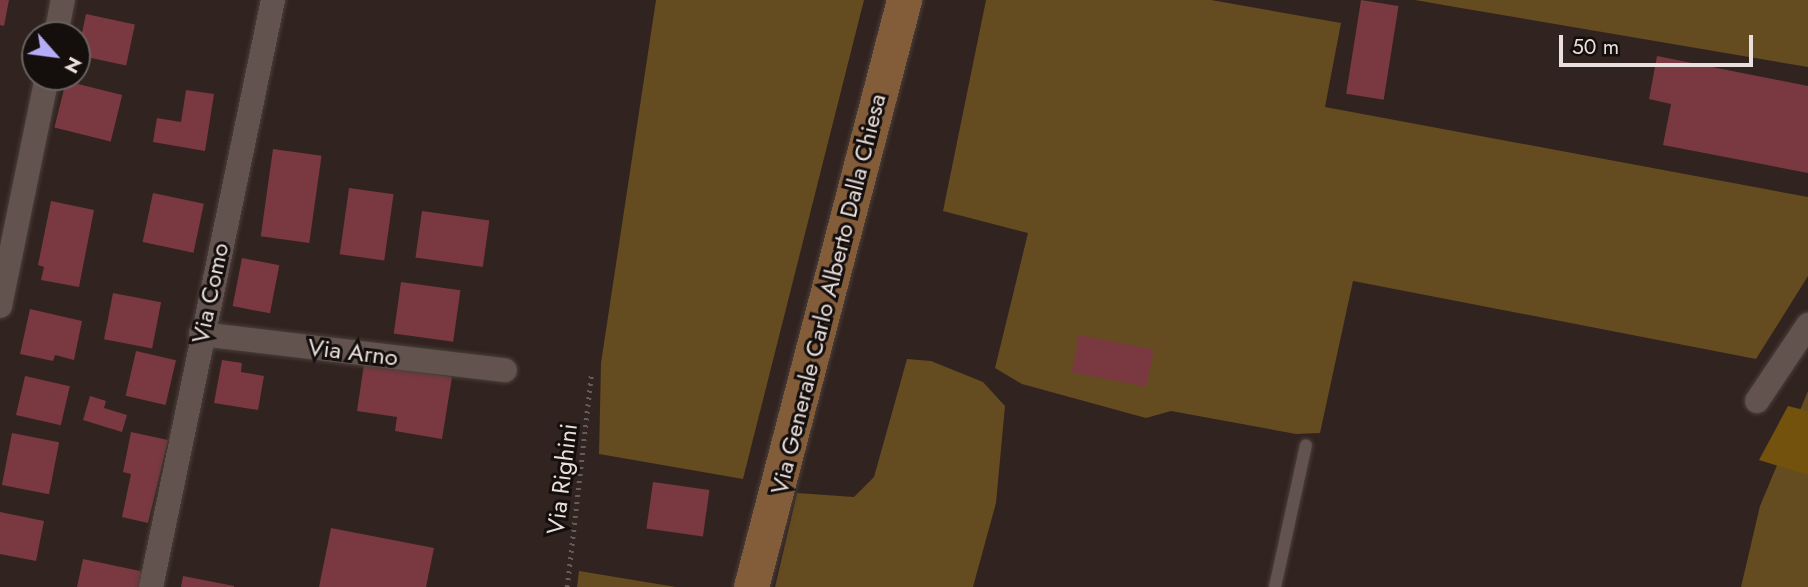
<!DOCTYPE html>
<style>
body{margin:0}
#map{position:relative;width:1808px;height:587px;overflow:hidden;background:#31231f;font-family:Jost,sans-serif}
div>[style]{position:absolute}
.green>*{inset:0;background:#644b20}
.forest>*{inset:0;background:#73520e}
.building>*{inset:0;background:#7a3940;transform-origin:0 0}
.path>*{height:4.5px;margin-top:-2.25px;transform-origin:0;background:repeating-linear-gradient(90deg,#685c58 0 2px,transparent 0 7px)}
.roads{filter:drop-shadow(0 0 2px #4a3f3c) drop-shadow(0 0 2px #4a3f3c)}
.lane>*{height:12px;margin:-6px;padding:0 6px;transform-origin:6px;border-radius:6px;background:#62534e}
.street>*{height:24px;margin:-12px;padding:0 12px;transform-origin:12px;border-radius:12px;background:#62534e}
.secondary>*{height:35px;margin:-17.5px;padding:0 17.5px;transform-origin:17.5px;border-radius:17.5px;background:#835c3a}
span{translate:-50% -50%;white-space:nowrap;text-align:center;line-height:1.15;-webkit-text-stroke:6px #140e0c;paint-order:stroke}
.street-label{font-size:24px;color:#e9dfdc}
.north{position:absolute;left:21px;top:21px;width:70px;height:70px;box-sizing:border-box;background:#140e0c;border:2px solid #69625f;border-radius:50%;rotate:118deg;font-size:19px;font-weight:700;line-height:28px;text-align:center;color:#e9dfdc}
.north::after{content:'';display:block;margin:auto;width:24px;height:32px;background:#b5acf8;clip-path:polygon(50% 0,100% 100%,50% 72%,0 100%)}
.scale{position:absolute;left:1559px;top:35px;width:194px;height:32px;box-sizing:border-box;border:4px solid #e9dfdc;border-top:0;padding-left:9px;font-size:21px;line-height:24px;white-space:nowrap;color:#e9dfdc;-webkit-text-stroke:5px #140e0c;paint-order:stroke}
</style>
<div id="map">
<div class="green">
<div style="clip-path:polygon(656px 0,864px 0,743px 479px,599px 454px,601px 363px)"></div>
<div style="clip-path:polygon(986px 0,1211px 0,1341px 23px,1325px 107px,1808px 197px,1808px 276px,1756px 359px,1353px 281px,1320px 433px,1296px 434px,1171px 411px,1146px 418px,1022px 384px,995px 368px,1028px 233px,943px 211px)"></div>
<div style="clip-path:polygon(1415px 0,1808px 0,1808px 67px,1455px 7px)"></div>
<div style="clip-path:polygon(907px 359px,931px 361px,983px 382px,1005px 406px,996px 503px,973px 587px,775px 587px,797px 493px,854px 497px,874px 477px)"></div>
<div style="clip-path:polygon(1808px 391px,1808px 587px,1741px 587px,1760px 506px)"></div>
<div style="clip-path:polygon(579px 571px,676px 587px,577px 587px)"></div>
</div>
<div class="forest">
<div style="clip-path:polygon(1788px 406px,1808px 411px,1808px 475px,1759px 460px)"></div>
</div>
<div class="building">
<div style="clip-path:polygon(0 0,9px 0,4px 26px,0 25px)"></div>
<div style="left:1361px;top:0;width:38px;height:95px;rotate:9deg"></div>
<div style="left:86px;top:14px;width:50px;height:42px;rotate:12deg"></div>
<div style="clip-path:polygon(1657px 56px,1808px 86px,1808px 173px,1663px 145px,1671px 104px,1649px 99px)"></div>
<div style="left:66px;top:81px;width:58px;height:48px;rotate:14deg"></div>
<div style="clip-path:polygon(186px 90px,214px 94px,205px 151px,153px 142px,157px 118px,181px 122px)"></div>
<div style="left:273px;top:149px;width:49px;height:88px;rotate:8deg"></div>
<div style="left:349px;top:188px;width:45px;height:67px;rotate:8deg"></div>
<div style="left:153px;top:193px;width:52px;height:50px;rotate:12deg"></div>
<div style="clip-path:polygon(51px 201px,94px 210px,79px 287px,41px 280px,44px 267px,38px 265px)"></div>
<div style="left:422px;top:211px;width:68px;height:47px;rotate:8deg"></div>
<div style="left:242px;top:258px;width:38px;height:49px;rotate:11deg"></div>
<div style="left:401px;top:282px;width:60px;height:52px;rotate:8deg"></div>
<div style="left:113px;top:293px;width:49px;height:47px;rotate:11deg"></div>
<div style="clip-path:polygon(30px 309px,82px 321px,74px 360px,55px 355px,53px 361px,20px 354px)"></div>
<div style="left:1079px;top:335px;width:76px;height:38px;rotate:11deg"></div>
<div style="left:136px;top:351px;width:41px;height:46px;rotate:13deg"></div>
<div style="clip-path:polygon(222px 360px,242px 363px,241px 372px,264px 376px,258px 410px,214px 403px)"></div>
<div style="clip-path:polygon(364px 364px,452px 377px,442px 439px,395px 431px,397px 417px,357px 411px)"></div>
<div style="left:25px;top:376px;width:46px;height:40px;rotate:13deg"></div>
<div style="clip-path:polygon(90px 396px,106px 401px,104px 408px,127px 415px,122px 432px,83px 420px)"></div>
<div style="clip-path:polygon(131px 432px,168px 440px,148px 523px,122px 517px,131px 474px,123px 472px)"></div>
<div style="left:12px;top:433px;width:48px;height:53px;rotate:11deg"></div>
<div style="left:653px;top:482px;width:57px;height:47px;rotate:8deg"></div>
<div style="clip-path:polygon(0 512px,44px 521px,36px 561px,0 554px)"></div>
<div style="clip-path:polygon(331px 528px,434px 548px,426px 587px,319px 587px)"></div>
<div style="clip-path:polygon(83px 559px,145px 572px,142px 587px,77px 587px)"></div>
<div style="clip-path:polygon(183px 576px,234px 586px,234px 587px,181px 587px)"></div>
</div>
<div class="path">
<div style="left:567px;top:587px;width:213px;rotate:-83.5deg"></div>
</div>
<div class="roads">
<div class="lane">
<div style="left:1275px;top:587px;width:145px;rotate:-77.7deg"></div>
</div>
<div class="street">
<div style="left:56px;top:35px;width:36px;rotate:-79deg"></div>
<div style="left:0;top:306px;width:234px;rotate:-78.4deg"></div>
<div style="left:201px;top:334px;width:306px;rotate:6.8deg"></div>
<div style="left:1757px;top:401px;width:92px;rotate:-56.1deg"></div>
<div style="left:151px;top:587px;width:600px;rotate:-78.26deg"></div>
</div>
<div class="secondary">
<div style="left:751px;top:587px;width:607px;rotate:-75.39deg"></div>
</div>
</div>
<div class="street-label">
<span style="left:210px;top:293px;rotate:-78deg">Via Como</span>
<span style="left:828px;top:294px;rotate:-76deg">Via Generale Carlo Alberto Dalla Chiesa</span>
<span style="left:353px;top:352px;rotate:7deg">Via Arno</span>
<span style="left:562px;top:479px;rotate:-83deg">Via Righini</span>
</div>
<div class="north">N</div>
<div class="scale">50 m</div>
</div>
